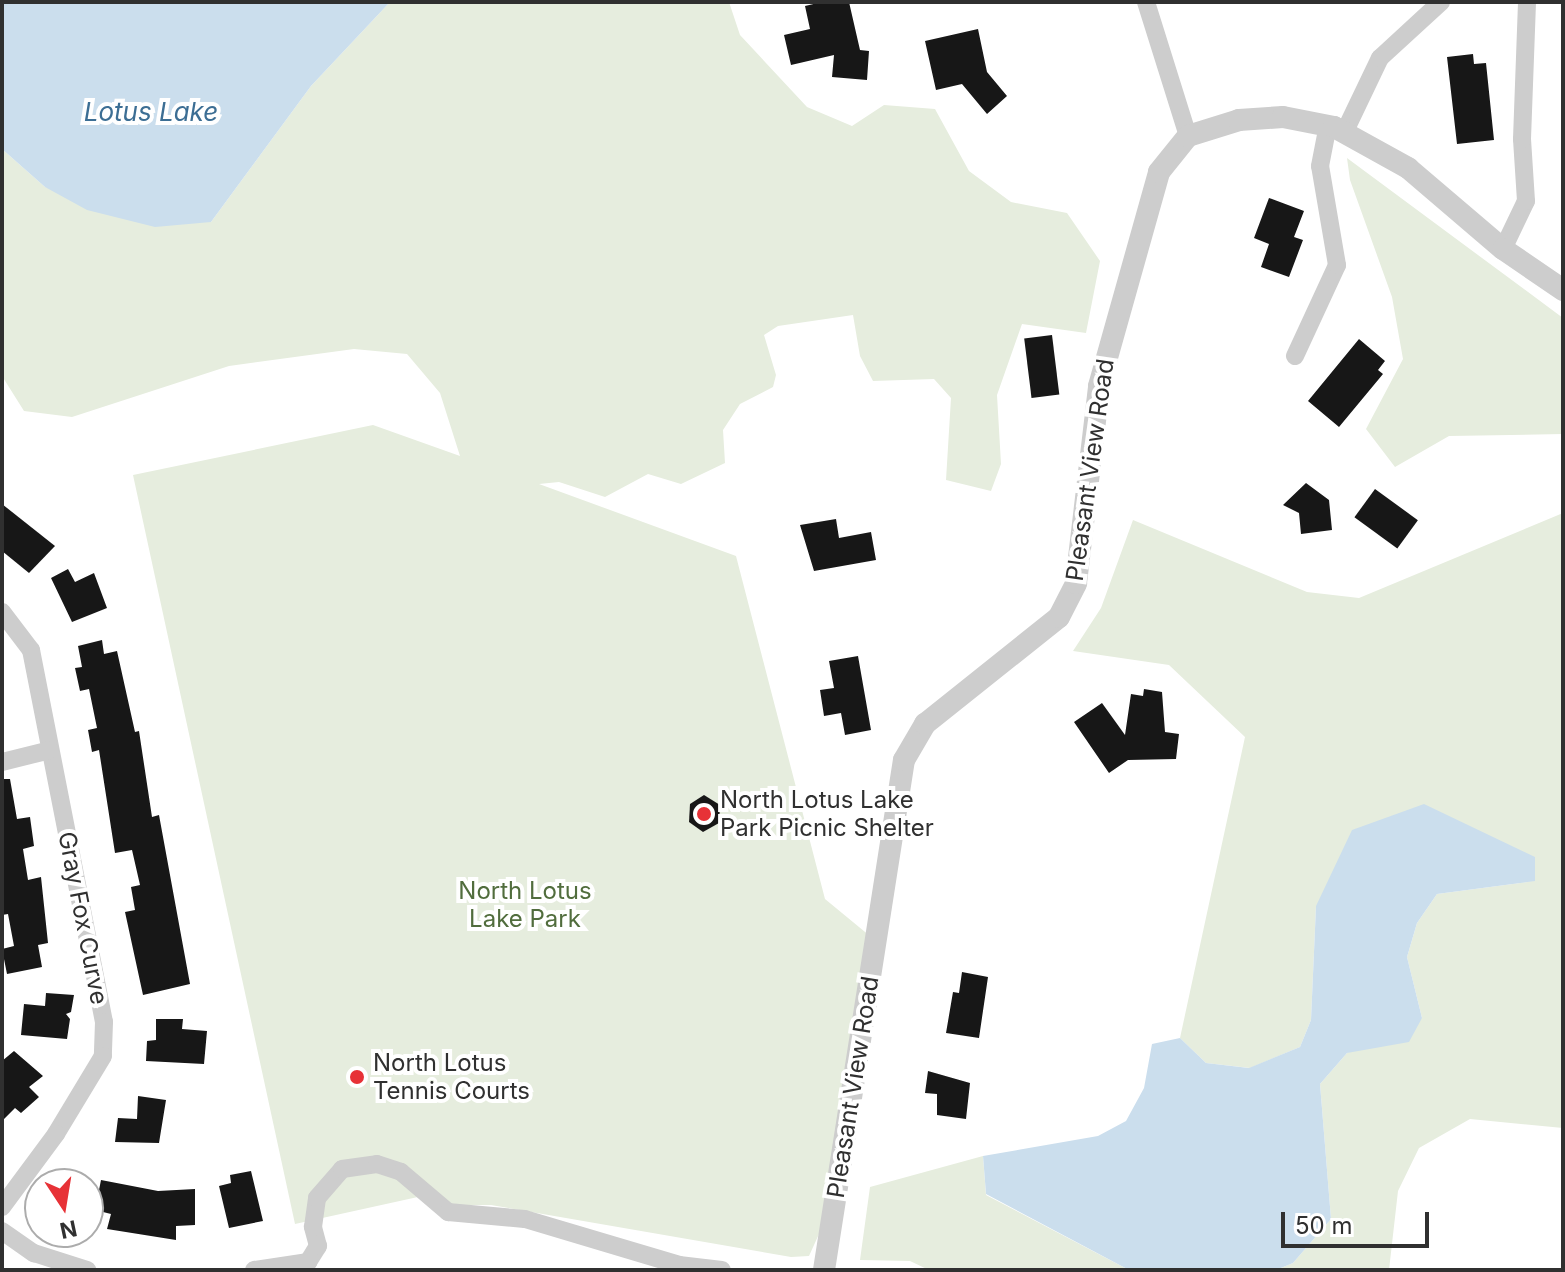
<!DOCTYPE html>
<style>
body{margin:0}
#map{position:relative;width:1565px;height:1272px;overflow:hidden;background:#fff;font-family:Inter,sans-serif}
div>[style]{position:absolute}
.green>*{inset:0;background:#e6edde}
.water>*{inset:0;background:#cbdeed}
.building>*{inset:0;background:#171717;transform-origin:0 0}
.minor>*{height:18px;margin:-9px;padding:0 9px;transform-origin:9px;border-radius:9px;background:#cdcdcd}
.tertiary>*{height:22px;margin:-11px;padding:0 11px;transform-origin:11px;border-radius:11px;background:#cdcdcd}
.dots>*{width:22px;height:22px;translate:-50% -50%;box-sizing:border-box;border:4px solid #fff;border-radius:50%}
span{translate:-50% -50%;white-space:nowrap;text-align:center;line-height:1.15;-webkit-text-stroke:8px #fff;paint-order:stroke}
.street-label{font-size:24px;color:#303030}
.poi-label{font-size:24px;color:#303030}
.left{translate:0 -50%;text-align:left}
.park-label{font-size:24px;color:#516d3d}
.water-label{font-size:26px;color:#3c6e94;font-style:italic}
.frame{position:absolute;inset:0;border:4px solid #303030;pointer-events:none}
.north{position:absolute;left:24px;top:1168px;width:80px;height:80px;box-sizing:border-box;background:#fff;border:2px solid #acacac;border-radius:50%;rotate:168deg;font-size:22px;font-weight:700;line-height:32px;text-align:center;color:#303030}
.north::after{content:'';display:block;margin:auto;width:28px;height:36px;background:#e73237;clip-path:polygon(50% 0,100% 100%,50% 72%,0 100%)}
.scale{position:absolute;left:1281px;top:1212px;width:148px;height:36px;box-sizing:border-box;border:4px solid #303030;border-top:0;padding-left:10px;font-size:24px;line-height:28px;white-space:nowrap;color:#303030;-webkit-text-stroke:6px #fff;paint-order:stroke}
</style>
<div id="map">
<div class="green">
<div style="clip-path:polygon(390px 2px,729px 2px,740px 35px,807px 107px,852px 126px,884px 105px,935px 109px,969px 171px,1011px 202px,1067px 213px,1100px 261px,1086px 333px,1022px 324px,997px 395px,1001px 464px,991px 491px,946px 480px,951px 398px,934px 379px,873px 381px,860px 356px,853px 315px,778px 326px,764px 335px,776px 375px,773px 387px,740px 404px,723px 430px,725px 463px,681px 484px,648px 474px,605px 497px,559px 482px,539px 484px,736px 556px,825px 899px,876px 941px,819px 1234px,809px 1256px,791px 1257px,491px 1205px,453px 1205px,436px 1193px,295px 1224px,133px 475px,373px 425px,460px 456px,440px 393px,407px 354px,354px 349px,229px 366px,72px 417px,24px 411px,2px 376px,2px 149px,45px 187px,211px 222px,311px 86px)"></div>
<div style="clip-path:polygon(1347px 158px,1563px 318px,1563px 434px,1449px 436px,1395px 467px,1366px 429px,1403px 359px,1392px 297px,1350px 180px)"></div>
<div style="clip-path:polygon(1563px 513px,1563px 1128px,1470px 1119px,1419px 1148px,1398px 1191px,1389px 1270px,1276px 1270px,1293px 1263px,1331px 1219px,1320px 1084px,1347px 1053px,1422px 1018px,1407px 957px,1417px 923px,1437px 894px,1535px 881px,1316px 906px,1311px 1020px,1300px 1047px,1250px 1068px,1206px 1063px,1180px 1038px,1245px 737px,1169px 665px,1073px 651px,1101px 608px,1133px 520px,1307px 592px,1359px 598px)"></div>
<div style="clip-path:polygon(983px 1156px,986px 1195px,1129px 1270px,929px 1270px,910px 1261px,860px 1260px,870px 1187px)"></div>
</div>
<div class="water">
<div style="clip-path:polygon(2px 2px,390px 2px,311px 86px,211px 222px,155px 227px,87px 210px,45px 187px,2px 149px)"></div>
<div style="clip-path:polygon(1424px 804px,1535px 857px,1535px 881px,1437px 894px,1417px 923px,1407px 957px,1422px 1018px,1409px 1042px,1347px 1053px,1320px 1084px,1331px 1219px,1293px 1263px,1276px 1270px,1129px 1270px,986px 1194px,983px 1156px,1098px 1136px,1126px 1121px,1144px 1088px,1152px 1044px,1180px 1038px,1206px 1063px,1249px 1068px,1300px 1047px,1311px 1020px,1316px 906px,1352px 830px)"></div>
</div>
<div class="building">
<div style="clip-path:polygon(822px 2px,849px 2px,860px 50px,869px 51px,867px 80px,832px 77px,834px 55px,791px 65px,784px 35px,810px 29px,805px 6px)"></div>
<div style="clip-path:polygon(978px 29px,987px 72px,1007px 96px,987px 114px,962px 84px,936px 90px,925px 41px)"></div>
<div style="clip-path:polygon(1473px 54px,1474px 64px,1486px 63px,1494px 140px,1457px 144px,1447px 57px)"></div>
<div style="clip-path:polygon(1269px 198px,1304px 211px,1294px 237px,1303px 240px,1289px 277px,1261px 267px,1269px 244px,1254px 238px)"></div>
<div style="left:1052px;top:335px;width:60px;height:28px;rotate:83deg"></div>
<div style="clip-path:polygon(1359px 339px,1385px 361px,1378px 370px,1383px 374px,1339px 427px,1308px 401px)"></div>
<div style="clip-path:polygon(1306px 483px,1329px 500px,1332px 530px,1301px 534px,1299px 513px,1283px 505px)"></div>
<div style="left:1375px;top:489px;width:53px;height:35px;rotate:36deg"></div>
<div style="clip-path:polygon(2px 504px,55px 546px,29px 573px,2px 551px)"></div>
<div style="clip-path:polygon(836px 519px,839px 538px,871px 532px,876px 560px,814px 571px,800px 525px)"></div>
<div style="clip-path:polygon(68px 569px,75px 582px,94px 573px,107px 608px,72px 622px,51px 578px)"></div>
<div style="clip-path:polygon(102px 640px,104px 654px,117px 651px,135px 732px,139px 731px,152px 817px,159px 815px,190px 984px,143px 995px,125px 912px,135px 910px,131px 887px,140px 885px,132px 850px,115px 853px,99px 750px,92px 752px,88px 730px,97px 728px,89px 689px,80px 691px,75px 668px,82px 667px,78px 646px)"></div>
<div style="clip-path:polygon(858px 656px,871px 730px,845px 735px,841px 713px,824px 716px,820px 690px,834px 688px,829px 661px)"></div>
<div style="clip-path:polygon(1144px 689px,1162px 692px,1165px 732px,1179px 734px,1176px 759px,1128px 760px,1109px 773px,1074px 722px,1102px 703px,1125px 735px,1131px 694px,1143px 696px)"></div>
<div style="clip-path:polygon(2px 779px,10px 779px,17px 819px,30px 817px,34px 846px,23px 849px,28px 880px,41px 877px,48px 943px,38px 945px,42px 967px,7px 974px,2px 949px,14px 946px,8px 914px,2px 915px)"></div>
<div style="clip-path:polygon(704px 795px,720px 805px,719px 823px,703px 832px,689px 822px,690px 804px)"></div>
<div style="clip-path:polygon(962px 972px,988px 977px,979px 1038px,946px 1033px,953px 992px,959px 993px)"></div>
<div style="clip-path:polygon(46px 993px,74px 995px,71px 1012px,66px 1014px,70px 1019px,67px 1039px,21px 1035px,24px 1004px,45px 1006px)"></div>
<div style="clip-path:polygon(156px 1019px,183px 1019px,182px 1029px,207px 1031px,204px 1064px,146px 1061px,147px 1041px,156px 1040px)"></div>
<div style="clip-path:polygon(14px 1051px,43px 1076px,29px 1087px,39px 1097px,21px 1113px,15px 1108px,2px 1121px,2px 1061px)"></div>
<div style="clip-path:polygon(928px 1071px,970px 1083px,966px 1119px,937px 1115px,937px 1094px,925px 1093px)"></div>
<div style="clip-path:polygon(138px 1096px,166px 1100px,159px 1143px,115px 1142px,118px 1118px,137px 1119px)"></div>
<div style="clip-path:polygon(251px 1171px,263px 1221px,229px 1228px,219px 1186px,231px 1183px,230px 1175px)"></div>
<div style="clip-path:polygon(101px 1180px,158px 1191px,195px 1189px,195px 1225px,176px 1226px,176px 1240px,107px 1229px,111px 1214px,95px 1210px)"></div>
</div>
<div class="minor">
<div style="left:1146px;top:2px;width:140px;rotate:72.6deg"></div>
<div style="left:1345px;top:131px;width:81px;rotate:-64.4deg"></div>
<div style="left:1380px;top:58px;width:83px;rotate:-42.6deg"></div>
<div style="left:1503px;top:249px;width:53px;rotate:-64.4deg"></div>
<div style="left:1526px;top:201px;width:62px;rotate:-93.7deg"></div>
<div style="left:1522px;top:139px;width:137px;rotate:-87.9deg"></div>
<div style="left:1295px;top:356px;width:100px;rotate:-65.2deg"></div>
<div style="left:1337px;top:265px;width:100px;rotate:-99.7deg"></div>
<div style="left:1320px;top:166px;width:42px;rotate:-79deg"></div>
<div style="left:2px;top:612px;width:48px;rotate:52.7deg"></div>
<div style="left:31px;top:650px;width:379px;rotate:78.9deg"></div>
<div style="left:104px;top:1022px;width:34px;rotate:92deg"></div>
<div style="left:103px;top:1056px;width:91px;rotate:121.1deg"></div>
<div style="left:56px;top:1134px;width:91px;rotate:126.5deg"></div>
<div style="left:2px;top:762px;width:49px;rotate:-14deg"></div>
<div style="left:2px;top:1231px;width:39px;rotate:35deg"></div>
<div style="left:34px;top:1253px;width:56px;rotate:17.8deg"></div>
<div style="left:254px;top:1270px;width:55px;rotate:-8.4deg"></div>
<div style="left:308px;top:1262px;width:19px;rotate:-58deg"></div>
<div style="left:318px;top:1246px;width:20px;rotate:-105deg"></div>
<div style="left:313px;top:1227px;width:29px;rotate:-82deg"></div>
<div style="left:317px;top:1198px;width:38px;rotate:-49deg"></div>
<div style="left:342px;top:1169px;width:35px;rotate:-8deg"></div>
<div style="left:377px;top:1164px;width:25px;rotate:18deg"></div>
<div style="left:401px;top:1172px;width:62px;rotate:40.4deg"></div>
<div style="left:448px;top:1212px;width:77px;rotate:5.2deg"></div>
<div style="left:525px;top:1219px;width:161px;rotate:16.6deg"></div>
<div style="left:679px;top:1265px;width:43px;rotate:6.6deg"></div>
</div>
<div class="tertiary">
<div style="left:824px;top:1270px;width:516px;rotate:-81.09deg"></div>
<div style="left:904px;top:760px;width:42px;rotate:-59.7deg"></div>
<div style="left:925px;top:724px;width:171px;rotate:-38.6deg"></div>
<div style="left:1059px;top:617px;width:38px;rotate:-63deg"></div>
<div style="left:1076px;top:583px;width:198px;rotate:-83.3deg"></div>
<div style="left:1099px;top:386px;width:222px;rotate:-74.3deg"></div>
<div style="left:1159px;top:172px;width:46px;rotate:-51.1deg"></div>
<div style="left:1188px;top:136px;width:53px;rotate:-17.4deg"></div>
<div style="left:1239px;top:120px;width:44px;rotate:-3.9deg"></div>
<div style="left:1283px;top:117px;width:52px;rotate:11.1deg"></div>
<div style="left:1334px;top:127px;width:85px;rotate:29deg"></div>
<div style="left:1408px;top:168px;width:125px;rotate:40.5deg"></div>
<div style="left:1503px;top:249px;width:73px;rotate:34.3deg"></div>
</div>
<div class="dots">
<div style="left:704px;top:814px;background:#e73237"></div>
<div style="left:357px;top:1077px;background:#e73237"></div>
</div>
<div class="street-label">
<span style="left:1090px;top:470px;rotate:-82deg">Pleasant View Road</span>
<span style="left:83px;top:918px;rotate:79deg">Gray Fox Curve</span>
<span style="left:853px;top:1087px;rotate:-81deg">Pleasant View Road</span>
</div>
<div class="poi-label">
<span class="left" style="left:720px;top:814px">North Lotus Lake<br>Park Picnic Shelter</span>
<span class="left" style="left:373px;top:1077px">North Lotus<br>Tennis Courts</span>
</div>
<div class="park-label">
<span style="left:525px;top:905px">North Lotus<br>Lake Park</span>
</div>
<div class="water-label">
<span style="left:151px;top:112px">Lotus Lake</span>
</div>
<div class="frame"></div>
<div class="north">N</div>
<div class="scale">50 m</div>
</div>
